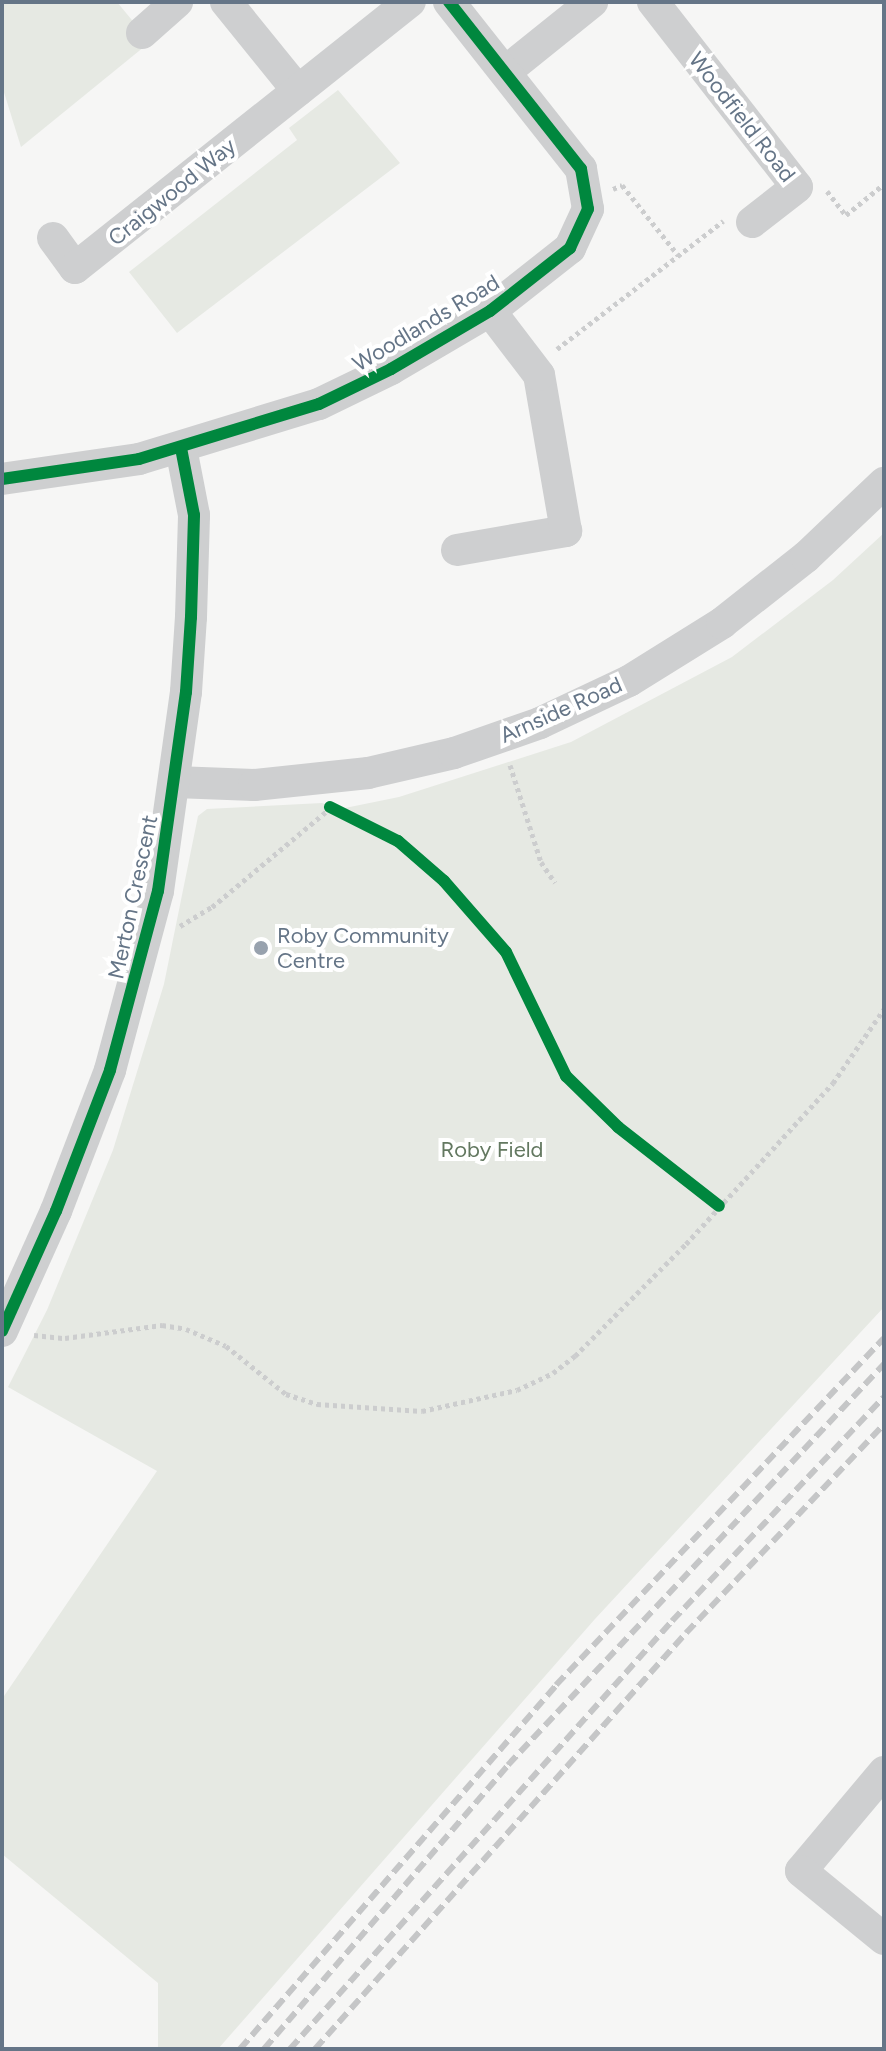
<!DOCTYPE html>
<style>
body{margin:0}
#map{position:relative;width:886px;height:2051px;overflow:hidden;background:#f6f6f5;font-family:Figtree,sans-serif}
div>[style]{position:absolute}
.green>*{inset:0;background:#e6e9e3}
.path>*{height:5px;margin-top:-2.5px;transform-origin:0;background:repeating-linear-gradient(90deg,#cccdce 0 4px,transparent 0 8px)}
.street>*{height:32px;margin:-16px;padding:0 16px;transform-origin:16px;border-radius:16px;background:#cecfd0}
.rail>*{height:6px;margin-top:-3px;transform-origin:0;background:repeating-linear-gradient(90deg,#c5c6c7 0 12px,transparent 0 18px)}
.cycleway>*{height:12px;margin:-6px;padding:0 6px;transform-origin:6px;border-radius:6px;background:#00873e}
.dots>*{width:22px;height:22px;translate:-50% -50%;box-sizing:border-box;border:4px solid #fff;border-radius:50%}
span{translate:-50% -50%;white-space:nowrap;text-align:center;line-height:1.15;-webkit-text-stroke:8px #fff;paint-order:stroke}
.street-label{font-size:22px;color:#657587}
.poi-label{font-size:22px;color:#657587}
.left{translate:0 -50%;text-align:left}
.park-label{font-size:22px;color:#637860}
.frame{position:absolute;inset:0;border:4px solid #657587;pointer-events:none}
</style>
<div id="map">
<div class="green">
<div style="clip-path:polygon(2px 2px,117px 2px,150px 42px,21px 147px,2px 86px)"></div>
<div style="clip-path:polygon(338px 90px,400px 163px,177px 333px,129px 272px,297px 140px,289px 128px)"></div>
<div style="clip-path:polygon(884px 533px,884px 1307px,595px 1619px,218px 2049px,158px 2049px,158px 1983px,2px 1854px,2px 1699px,157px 1471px,8px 1387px,47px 1310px,113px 1150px,164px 984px,198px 816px,207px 809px,322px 803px,340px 809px,399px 797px,571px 742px,732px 657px,833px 580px)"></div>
</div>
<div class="path">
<div style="left:613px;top:189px;width:10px;rotate:-24deg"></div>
<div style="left:622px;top:185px;width:90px;rotate:51.3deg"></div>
<div style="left:827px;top:191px;width:31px;rotate:52deg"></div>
<div style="left:846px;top:215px;width:49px;rotate:-39.2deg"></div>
<div style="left:557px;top:349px;width:210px;rotate:-37.6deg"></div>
<div style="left:510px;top:765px;width:102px;rotate:72.3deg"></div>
<div style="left:541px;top:862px;width:25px;rotate:56deg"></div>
<div style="left:333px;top:809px;width:72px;rotate:26.2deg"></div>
<div style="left:398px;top:841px;width:61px;rotate:41deg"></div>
<div style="left:444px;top:881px;width:94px;rotate:48.9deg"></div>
<div style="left:506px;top:952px;width:138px;rotate:64.2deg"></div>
<div style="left:566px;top:1076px;width:73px;rotate:44.4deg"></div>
<div style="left:618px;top:1127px;width:128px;rotate:38deg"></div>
<div style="left:180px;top:926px;width:37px;rotate:-31deg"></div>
<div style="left:212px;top:907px;width:153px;rotate:-39.9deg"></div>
<div style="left:34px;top:1335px;width:31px;rotate:6deg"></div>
<div style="left:65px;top:1338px;width:98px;rotate:-7.6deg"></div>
<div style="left:162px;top:1325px;width:24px;rotate:9deg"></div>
<div style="left:186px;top:1329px;width:43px;rotate:23deg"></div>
<div style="left:226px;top:1346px;width:77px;rotate:38.7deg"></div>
<div style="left:286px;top:1394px;width:33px;rotate:18deg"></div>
<div style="left:317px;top:1404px;width:105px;rotate:3.8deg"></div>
<div style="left:422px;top:1411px;width:97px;rotate:-12.5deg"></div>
<div style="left:517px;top:1390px;width:40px;rotate:-25deg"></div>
<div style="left:553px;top:1373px;width:28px;rotate:-38deg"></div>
<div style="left:575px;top:1356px;width:158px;rotate:-45.3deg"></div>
<div style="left:686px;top:1244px;width:218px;rotate:-47.6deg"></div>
<div style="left:833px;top:1083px;width:90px;rotate:-55.4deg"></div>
</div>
<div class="street">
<div style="left:226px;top:2px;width:114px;rotate:51deg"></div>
<div style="left:653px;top:2px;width:234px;rotate:52.1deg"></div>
<div style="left:797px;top:187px;width:57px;rotate:142.1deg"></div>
<div style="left:142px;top:33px;width:47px;rotate:-41.5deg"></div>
<div style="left:505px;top:72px;width:112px;rotate:-38.8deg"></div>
<div style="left:53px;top:238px;width:37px;rotate:54deg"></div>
<div style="left:75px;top:268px;width:428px;rotate:-38.5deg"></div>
<div style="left:2px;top:479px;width:138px;rotate:-8.3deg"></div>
<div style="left:139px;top:459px;width:188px;rotate:-17deg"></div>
<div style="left:319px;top:404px;width:80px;rotate:-25.9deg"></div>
<div style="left:391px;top:369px;width:115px;rotate:-30.4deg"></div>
<div style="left:490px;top:311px;width:102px;rotate:-38.2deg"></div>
<div style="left:570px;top:248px;width:43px;rotate:-65.2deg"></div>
<div style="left:588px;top:209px;width:41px;rotate:-99.9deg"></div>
<div style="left:581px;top:169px;width:213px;rotate:-128.3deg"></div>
<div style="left:457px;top:550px;width:111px;rotate:-9.9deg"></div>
<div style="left:566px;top:531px;width:158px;rotate:-99.8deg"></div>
<div style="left:539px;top:375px;width:81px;rotate:-127.4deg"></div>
<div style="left:175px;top:782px;width:79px;rotate:2.2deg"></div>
<div style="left:254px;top:785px;width:115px;rotate:-6deg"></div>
<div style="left:368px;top:773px;width:88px;rotate:-13.1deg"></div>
<div style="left:454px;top:753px;width:91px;rotate:-19.2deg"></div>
<div style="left:540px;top:723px;width:98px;rotate:-25.3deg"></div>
<div style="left:629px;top:681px;width:110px;rotate:-31.9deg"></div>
<div style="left:722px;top:623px;width:107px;rotate:-38.2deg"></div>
<div style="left:806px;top:557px;width:108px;rotate:-43.5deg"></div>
<div style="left:2px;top:1331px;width:132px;rotate:-65.8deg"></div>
<div style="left:56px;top:1211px;width:151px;rotate:-69deg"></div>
<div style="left:110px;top:1070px;width:185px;rotate:-75deg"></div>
<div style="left:158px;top:891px;width:201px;rotate:-82deg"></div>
<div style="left:186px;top:692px;width:75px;rotate:-86.2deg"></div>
<div style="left:191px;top:617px;width:102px;rotate:-88.3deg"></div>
<div style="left:194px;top:515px;width:68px;rotate:-101deg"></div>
<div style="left:884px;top:1772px;width:129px;rotate:130deg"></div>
<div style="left:801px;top:1871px;width:107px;rotate:39.3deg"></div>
</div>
<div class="rail">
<div style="left:240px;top:2049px;width:482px;rotate:-49deg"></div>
<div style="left:556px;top:1685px;width:477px;rotate:-46.6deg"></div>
<div style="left:264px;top:2049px;width:374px;rotate:-49.3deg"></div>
<div style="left:508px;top:1765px;width:550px;rotate:-46.84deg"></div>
<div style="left:290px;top:2049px;width:574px;rotate:-48.25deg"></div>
<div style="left:672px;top:1621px;width:308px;rotate:-46.6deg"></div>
<div style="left:315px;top:2049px;width:557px;rotate:-48.27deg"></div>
<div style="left:686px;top:1633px;width:288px;rotate:-46.5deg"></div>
</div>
<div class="cycleway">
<div style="left:2px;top:479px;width:138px;rotate:-8.3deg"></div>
<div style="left:139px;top:459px;width:188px;rotate:-17deg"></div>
<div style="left:319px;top:404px;width:80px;rotate:-25.9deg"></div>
<div style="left:391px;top:369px;width:115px;rotate:-30.4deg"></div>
<div style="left:490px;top:311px;width:102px;rotate:-38.2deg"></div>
<div style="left:570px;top:248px;width:43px;rotate:-65.2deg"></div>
<div style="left:588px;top:209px;width:41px;rotate:-99.9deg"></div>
<div style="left:581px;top:169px;width:213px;rotate:-128.3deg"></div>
<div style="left:330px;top:807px;width:76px;rotate:26.6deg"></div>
<div style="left:398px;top:841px;width:61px;rotate:41deg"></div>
<div style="left:444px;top:881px;width:94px;rotate:48.9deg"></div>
<div style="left:506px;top:952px;width:138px;rotate:64.2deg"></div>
<div style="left:566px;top:1076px;width:73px;rotate:44.4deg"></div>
<div style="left:618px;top:1127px;width:128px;rotate:38deg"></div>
<div style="left:2px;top:1331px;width:132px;rotate:-65.8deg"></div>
<div style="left:56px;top:1211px;width:151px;rotate:-69deg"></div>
<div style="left:110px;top:1070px;width:185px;rotate:-75deg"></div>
<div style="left:158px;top:891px;width:201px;rotate:-82deg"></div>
<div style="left:186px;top:692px;width:75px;rotate:-86.2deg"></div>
<div style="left:191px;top:617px;width:102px;rotate:-88.3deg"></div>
<div style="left:194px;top:515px;width:68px;rotate:-101deg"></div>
</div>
<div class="dots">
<div style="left:261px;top:948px;background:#98a2ae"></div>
</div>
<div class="street-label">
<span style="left:742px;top:117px;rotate:52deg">Woodfield Road</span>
<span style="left:172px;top:192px;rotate:-39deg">Craigwood Way</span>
<span style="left:426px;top:323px;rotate:-31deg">Woodlands Road</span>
<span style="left:561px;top:710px;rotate:-24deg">Arnside Road</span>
<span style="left:133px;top:897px;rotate:-78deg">Merton Crescent</span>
</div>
<div class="poi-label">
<span class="left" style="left:277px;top:948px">Roby Community<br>Centre</span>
</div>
<div class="park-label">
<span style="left:492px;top:1150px">Roby Field</span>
</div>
<div class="frame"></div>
</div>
